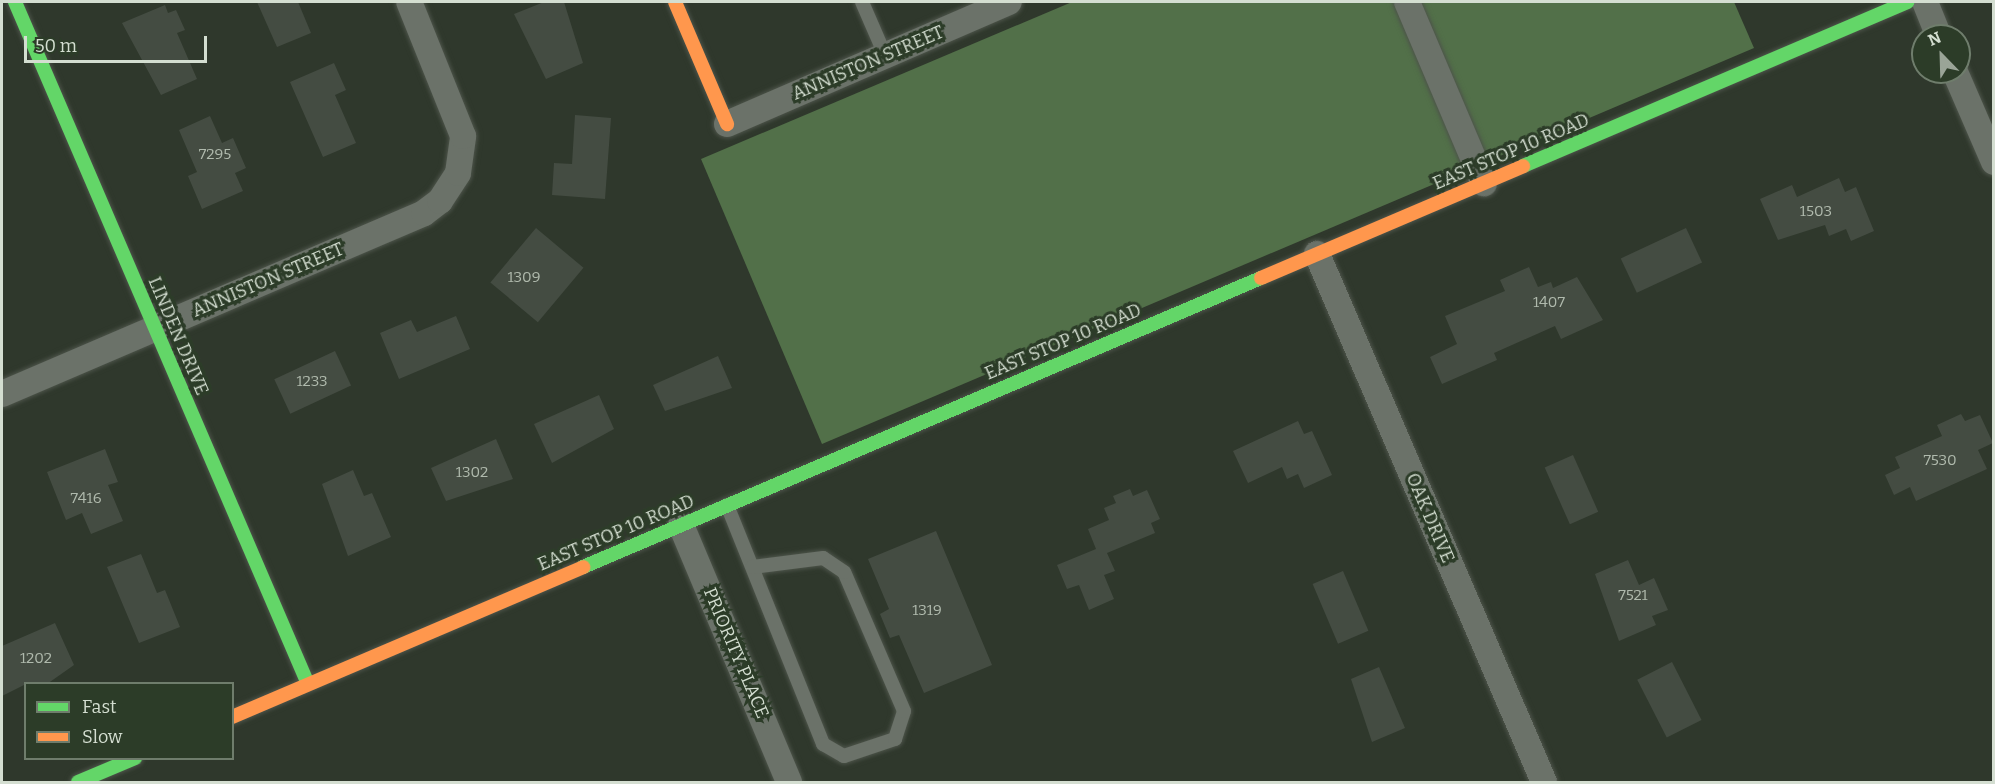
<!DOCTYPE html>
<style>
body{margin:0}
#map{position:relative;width:1995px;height:784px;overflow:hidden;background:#2f382c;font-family:Bitter,serif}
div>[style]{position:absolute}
.forest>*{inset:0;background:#527049}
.building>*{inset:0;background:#444c42;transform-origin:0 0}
.roads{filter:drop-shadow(0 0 2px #4d544a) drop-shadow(0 0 2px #4d544a)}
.lane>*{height:14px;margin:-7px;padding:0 7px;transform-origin:7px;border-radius:7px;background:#6b7269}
.street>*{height:26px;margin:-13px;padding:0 13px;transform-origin:13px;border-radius:13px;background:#6b7269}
.fast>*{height:14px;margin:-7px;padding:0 7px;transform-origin:7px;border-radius:7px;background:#63d668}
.slow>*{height:14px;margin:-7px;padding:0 7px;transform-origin:7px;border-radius:7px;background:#ff974d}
span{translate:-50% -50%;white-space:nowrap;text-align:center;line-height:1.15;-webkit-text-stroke:6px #2c3c28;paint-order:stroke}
.number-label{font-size:15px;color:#b0baad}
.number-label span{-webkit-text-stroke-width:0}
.street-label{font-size:18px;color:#d4ded1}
.frame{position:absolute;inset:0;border:3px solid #d4ded1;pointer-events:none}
.legend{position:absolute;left:24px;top:682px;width:210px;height:78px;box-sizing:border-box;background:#2c3c28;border:2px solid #6f7d6c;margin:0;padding:8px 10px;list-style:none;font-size:18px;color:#d4ded1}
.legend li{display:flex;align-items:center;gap:12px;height:30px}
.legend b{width:30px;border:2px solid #6f7d6c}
.north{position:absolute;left:1911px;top:24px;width:60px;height:60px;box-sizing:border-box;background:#2c3c28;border:2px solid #6f7d6c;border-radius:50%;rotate:337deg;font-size:16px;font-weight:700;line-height:24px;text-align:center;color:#d4ded1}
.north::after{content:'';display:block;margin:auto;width:21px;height:27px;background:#9aa497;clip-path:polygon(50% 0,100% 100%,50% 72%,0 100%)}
.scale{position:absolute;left:24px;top:36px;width:183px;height:27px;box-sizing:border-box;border:3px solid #d4ded1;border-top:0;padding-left:8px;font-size:18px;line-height:21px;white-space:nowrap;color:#d4ded1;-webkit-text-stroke:4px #2c3c28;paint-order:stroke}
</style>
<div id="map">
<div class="forest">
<div style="clip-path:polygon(1072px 2px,1734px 2px,1754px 48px,822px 444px,701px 159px)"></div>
</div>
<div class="building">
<div style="clip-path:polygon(257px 2px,298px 2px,311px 33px,277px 47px)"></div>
<div style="clip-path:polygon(544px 2px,564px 2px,583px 63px,546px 79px,514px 14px)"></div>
<div style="clip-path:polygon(165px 5px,168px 13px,176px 10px,185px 30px,177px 33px,197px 79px,161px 95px,122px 23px)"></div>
<div style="clip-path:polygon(334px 63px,346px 90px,335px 95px,356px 143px,323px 157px,290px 82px)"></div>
<div style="clip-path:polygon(575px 115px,611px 118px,605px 199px,552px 195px,554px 163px,572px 164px)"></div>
<div style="clip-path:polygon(210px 116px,222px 143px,233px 138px,246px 168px,235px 173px,243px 191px,202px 209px,188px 176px,197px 172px,179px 130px)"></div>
<div style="clip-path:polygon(1839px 178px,1845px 192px,1856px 187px,1874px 231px,1851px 241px,1846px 229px,1829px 236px,1825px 225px,1778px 240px,1760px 199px,1792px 185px,1797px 197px)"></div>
<div style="left:536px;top:228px;width:62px;height:71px;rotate:40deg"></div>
<div style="left:1686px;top:228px;width:38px;height:72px;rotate:65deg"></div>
<div style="clip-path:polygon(1529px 267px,1538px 287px,1551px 282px,1553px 288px,1577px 277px,1603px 320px,1561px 339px,1555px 326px,1494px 353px,1497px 360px,1442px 384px,1430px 357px,1457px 344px,1445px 316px,1505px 291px,1500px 280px)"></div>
<div style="clip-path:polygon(456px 316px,470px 349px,399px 379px,380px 333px,411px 320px,417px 332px)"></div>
<div style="left:335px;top:351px;width:38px;height:67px;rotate:65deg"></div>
<div style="clip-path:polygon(718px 356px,732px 388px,665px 411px,653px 385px)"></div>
<div style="clip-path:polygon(599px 395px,614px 429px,552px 463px,534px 424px)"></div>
<div style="clip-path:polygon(1961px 414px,1965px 421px,1980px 415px,1993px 443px,1978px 450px,1987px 469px,1916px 501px,1910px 487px,1894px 495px,1885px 475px,1900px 468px,1895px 457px,1942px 436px,1937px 425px)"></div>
<div style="clip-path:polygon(1298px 421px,1304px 434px,1312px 431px,1332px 475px,1304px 488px,1298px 474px,1287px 479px,1282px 467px,1248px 483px,1233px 451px)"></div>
<div style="clip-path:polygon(496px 439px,513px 479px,446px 501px,431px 468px)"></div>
<div style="clip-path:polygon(105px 449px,118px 482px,108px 485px,123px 521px,91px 534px,82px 513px,66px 520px,47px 472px)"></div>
<div style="left:1573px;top:455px;width:62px;height:31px;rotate:66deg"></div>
<div style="clip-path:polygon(353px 470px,364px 496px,372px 493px,391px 537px,348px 556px,322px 484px)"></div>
<div style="clip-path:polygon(1130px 489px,1133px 496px,1147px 490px,1160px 519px,1151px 523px,1155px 533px,1107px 553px,1115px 571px,1104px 575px,1114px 599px,1089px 610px,1079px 585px,1067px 589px,1057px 565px,1096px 549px,1088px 529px,1109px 520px,1104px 508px,1116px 503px,1113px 496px)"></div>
<div style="clip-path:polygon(936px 531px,992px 665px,924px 693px,899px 635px,890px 638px,880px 614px,889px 609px,868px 559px)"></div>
<div style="clip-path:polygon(141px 554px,157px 593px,165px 590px,180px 627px,139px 643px,107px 567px)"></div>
<div style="clip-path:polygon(1628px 560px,1639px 585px,1654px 578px,1668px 610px,1652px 616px,1656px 625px,1619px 641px,1595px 574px)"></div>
<div style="left:1343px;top:571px;width:65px;height:33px;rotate:67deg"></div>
<div style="clip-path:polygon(55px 623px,74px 665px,47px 684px,26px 684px,2px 696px,2px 646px)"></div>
<div style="left:1672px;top:662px;width:65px;height:39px;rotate:63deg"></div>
<div style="clip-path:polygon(1379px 667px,1405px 728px,1372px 742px,1351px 679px)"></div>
</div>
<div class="roads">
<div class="lane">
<div style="left:862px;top:2px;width:58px;rotate:66.5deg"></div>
<div style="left:727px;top:505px;width:258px;rotate:68.1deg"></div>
<div style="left:823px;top:744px;width:24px;rotate:30deg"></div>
<div style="left:844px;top:756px;width:54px;rotate:-18.4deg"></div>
<div style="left:895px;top:739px;width:29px;rotate:-72deg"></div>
<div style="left:904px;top:711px;width:151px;rotate:-113.3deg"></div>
<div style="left:844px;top:572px;width:25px;rotate:-146deg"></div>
<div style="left:823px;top:558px;width:71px;rotate:172.7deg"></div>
</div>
<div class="street">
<div style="left:1407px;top:2px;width:197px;rotate:67deg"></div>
<div style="left:1925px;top:2px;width:37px;rotate:68deg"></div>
<div style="left:1955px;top:72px;width:98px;rotate:66.6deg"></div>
<div style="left:727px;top:124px;width:307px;rotate:-23.4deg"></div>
<div style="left:1317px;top:254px;width:575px;rotate:66.74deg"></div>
<div style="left:2px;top:394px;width:459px;rotate:-23.2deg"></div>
<div style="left:424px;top:213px;width:20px;rotate:-37deg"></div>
<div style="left:440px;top:201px;width:33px;rotate:-57deg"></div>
<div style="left:458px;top:173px;width:37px;rotate:-82deg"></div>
<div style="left:463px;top:136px;width:144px;rotate:-111.9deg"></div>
<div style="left:681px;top:525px;width:279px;rotate:67.2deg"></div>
</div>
<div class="fast">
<div style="left:15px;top:2px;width:742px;rotate:66.75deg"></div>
<div style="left:1523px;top:166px;width:418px;rotate:-23.1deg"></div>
<div style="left:583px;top:567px;width:737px;rotate:-23.09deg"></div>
<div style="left:78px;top:782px;width:62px;rotate:-22.8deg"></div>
</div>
<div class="slow">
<div style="left:675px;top:2px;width:133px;rotate:66.9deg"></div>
<div style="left:1261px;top:278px;width:285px;rotate:-23.1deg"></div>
<div style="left:232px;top:717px;width:382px;rotate:-23.1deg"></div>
</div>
</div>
<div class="number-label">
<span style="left:215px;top:155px">7295</span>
<span style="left:1816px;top:212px">1503</span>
<span style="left:524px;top:278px">1309</span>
<span style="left:1549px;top:303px">1407</span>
<span style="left:312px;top:382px">1233</span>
<span style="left:1940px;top:461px">7530</span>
<span style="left:472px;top:473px">1302</span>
<span style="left:86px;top:499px">7416</span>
<span style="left:1633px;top:596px">7521</span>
<span style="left:927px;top:611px">1319</span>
<span style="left:36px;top:659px">1202</span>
</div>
<div class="street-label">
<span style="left:868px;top:63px;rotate:-23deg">ANNISTON STREET</span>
<span style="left:1511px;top:152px;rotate:-23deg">EAST STOP 10 ROAD</span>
<span style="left:268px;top:280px;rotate:-23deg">ANNISTON STREET</span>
<span style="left:178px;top:336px;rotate:67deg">LINDEN DRIVE</span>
<span style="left:1063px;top:342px;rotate:-23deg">EAST STOP 10 ROAD</span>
<span style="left:1430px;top:518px;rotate:67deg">OAK DRIVE</span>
<span style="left:616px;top:533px;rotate:-23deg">EAST STOP 10 ROAD</span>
<span style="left:736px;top:653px;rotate:67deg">PRIORITY PLACE</span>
</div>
<div class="frame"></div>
<ul class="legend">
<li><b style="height:8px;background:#63d668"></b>Fast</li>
<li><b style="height:8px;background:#ff974d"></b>Slow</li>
</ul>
<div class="north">N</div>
<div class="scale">50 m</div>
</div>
